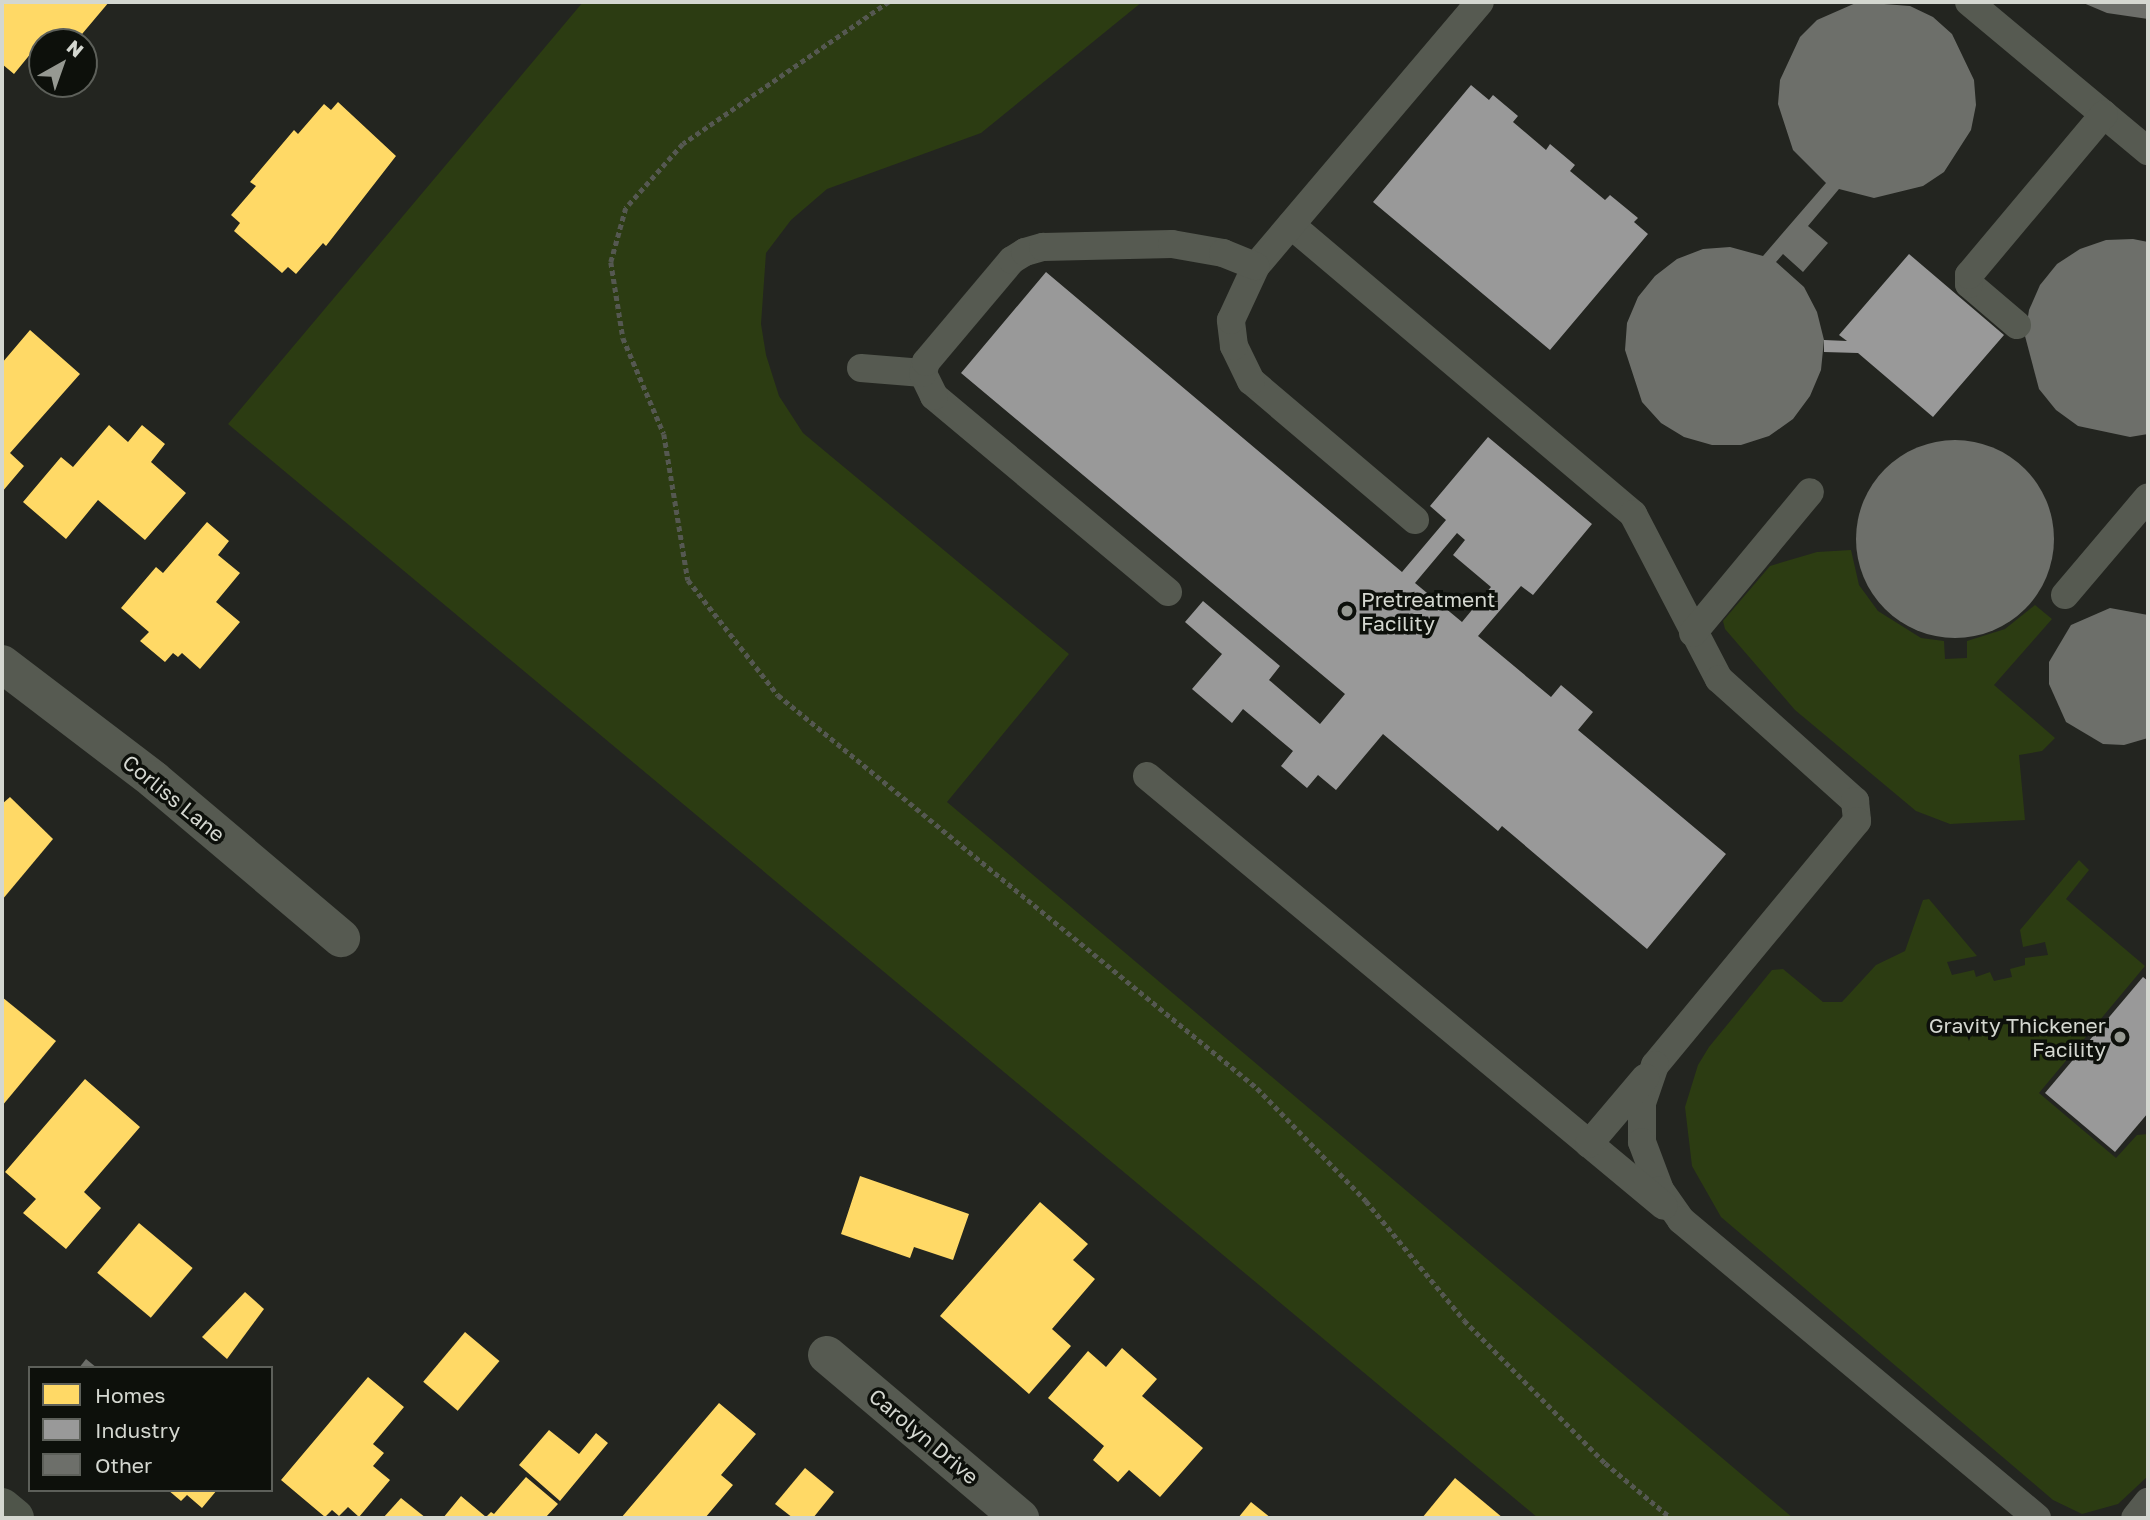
<!DOCTYPE html>
<style>
body{margin:0}
#map{position:relative;width:2150px;height:1520px;overflow:hidden;background:#232520;font-family:"Golos Text",sans-serif}
div>[style]{position:absolute}
.green>*{inset:0;background:#2c3c12}
.homes>*{inset:0;background:#ffd966;transform-origin:0 0}
.industry>*{inset:0;background:#999}
.building>*{inset:0;background:#6d6f6a}
.round{border-radius:50%}
.path>*{height:4.5px;margin-top:-2.25px;transform-origin:0;background:repeating-linear-gradient(90deg,#555851 0 5px,transparent 0 8.5px)}
.lane>*{height:28px;margin:-14px;padding:0 14px;transform-origin:14px;border-radius:14px;background:#565a51}
.street>*{height:38px;margin:-19px;padding:0 19px;transform-origin:19px;border-radius:19px;background:#565a51}
.secondary>*{height:38px;margin:-19px;padding:0 19px;transform-origin:19px;border-radius:19px;background:#4f554a}
.dots>*{width:19px;height:19px;translate:-50% -50%;box-sizing:border-box;border:4px solid #0d100b;border-radius:50%}
span{translate:-50% -50%;white-space:nowrap;text-align:center;line-height:1.15;-webkit-text-stroke:7px #0d100b;paint-order:stroke}
.poi-label{font-size:21px;color:#d4d7d0}
.left{translate:0 -50%;text-align:left}
.right{translate:-100% -50%;text-align:right}
.street-label{font-size:21px;color:#d4d7d0}
.frame{position:absolute;inset:0;border:4px solid #d4d7d0;pointer-events:none}
.legend{position:absolute;left:28px;top:1366px;width:245px;height:126px;box-sizing:border-box;background:#0d100b;border:2px solid #5d605a;margin:0;padding:9px 12px;list-style:none;font-size:21px;color:#d4d7d0}
.legend li{display:flex;align-items:center;gap:14px;height:35px}
.legend b{width:35px;border:2px solid #5d605a}
.north{position:absolute;left:28px;top:28px;width:70px;height:70px;box-sizing:border-box;background:#0d100b;border:2px solid #5d605a;border-radius:50%;rotate:40deg;font-size:19px;font-weight:700;line-height:28px;text-align:center;color:#d4d7d0}
.north::after{content:'';display:block;margin:auto;width:24px;height:32px;background:#969992;clip-path:polygon(50% 0,100% 100%,50% 72%,0 100%)}
</style>
<div id="map">
<div class="green">
<div style="clip-path:polygon(583px 2px,1142px 2px,981px 133px,827px 189px,791px 220px,766px 253px,761px 324px,766px 355px,779px 396px,803px 433px,1069px 654px,947px 802px,1793px 1518px,1538px 1518px,228px 424px)"></div>
<div style="clip-path:polygon(1851px 550px,1859px 585px,1878px 611px,1921px 638px,1944px 641px,1945px 659px,1967px 658px,1967px 641px,2005px 629px,2035px 605px,2052px 619px,1994px 685px,2055px 738px,2042px 751px,2019px 755px,2025px 820px,1950px 824px,1916px 811px,1795px 710px,1725px 629px,1723px 621px,1770px 566px,1817px 552px)"></div>
<div style="clip-path:polygon(2079px 860px,2089px 870px,2066px 899px,2145px 966px,2039px 1093px,2116px 1158px,2137px 1135px,2148px 1134px,2148px 1476px,2118px 1504px,2082px 1514px,2053px 1500px,1721px 1217px,1692px 1166px,1685px 1107px,1698px 1065px,1709px 1047px,1772px 970px,1783px 969px,1823px 1002px,1842px 1002px,1876px 965px,1905px 951px,1923px 900px,1929px 899px,1977px 956px,1947px 962px,1952px 975px,1974px 970px,1976px 977px,1990px 972px,1994px 981px,2012px 977px,2010px 969px,2025px 965px,2025px 958px,2048px 955px,2045px 942px,2023px 947px,2020px 930px)"></div>
</div>
<div class="homes">
<div style="clip-path:polygon(2px 2px,109px 2px,77px 40px,71px 34px,66px 39px,70px 42px,42px 42px,42px 61px,32px 52px,14px 74px,2px 64px)"></div>
<div style="clip-path:polygon(338px 102px,396px 156px,326px 246px,323px 243px,296px 274px,288px 267px,282px 273px,234px 231px,240px 223px,231px 215px,256px 186px,250px 182px,294px 130px,298px 134px,324px 104px,331px 110px)"></div>
<div style="clip-path:polygon(30px 330px,80px 374px,10px 453px,24px 466px,2px 492px,2px 363px)"></div>
<div style="clip-path:polygon(109px 425px,128px 442px,142px 425px,165px 444px,151px 462px,186px 493px,145px 540px,98px 500px,66px 539px,23px 502px,61px 457px,73px 467px)"></div>
<div style="clip-path:polygon(207px 522px,229px 541px,218px 555px,240px 573px,216px 602px,240px 622px,200px 669px,182px 653px,178px 657px,173px 653px,165px 662px,140px 641px,149px 632px,121px 608px,156px 567px,163px 573px)"></div>
<div style="clip-path:polygon(10px 797px,53px 839px,2px 900px,2px 804px)"></div>
<div style="clip-path:polygon(2px 997px,56px 1041px,2px 1106px)"></div>
<div style="clip-path:polygon(85px 1079px,140px 1127px,84px 1192px,101px 1208px,66px 1249px,23px 1213px,36px 1199px,5px 1172px)"></div>
<div style="clip-path:polygon(860px 1176px,969px 1214px,953px 1260px,914px 1247px,910px 1258px,841px 1234px)"></div>
<div style="clip-path:polygon(1040px 1202px,1088px 1244px,1073px 1260px,1095px 1279px,1052px 1329px,1071px 1346px,1029px 1394px,940px 1316px)"></div>
<div style="left:139px;top:1223px;width:70px;height:65px;rotate:40deg"></div>
<div style="clip-path:polygon(245px 1292px,264px 1309px,227px 1359px,202px 1337px)"></div>
<div style="left:465px;top:1332px;width:45px;height:65px;rotate:40deg"></div>
<div style="clip-path:polygon(1122px 1348px,1157px 1379px,1142px 1396px,1203px 1448px,1160px 1497px,1129px 1470px,1118px 1482px,1093px 1460px,1104px 1446px,1048px 1398px,1088px 1351px,1106px 1367px)"></div>
<div style="clip-path:polygon(368px 1377px,404px 1407px,373px 1444px,384px 1453px,373px 1466px,390px 1480px,359px 1517px,348px 1507px,339px 1516px,332px 1510px,325px 1517px,281px 1480px)"></div>
<div style="clip-path:polygon(719px 1403px,756px 1434px,721px 1475px,733px 1485px,705px 1518px,621px 1518px)"></div>
<div style="clip-path:polygon(549px 1430px,579px 1454px,596px 1433px,608px 1443px,560px 1501px,519px 1465px)"></div>
<div style="clip-path:polygon(805px 1468px,834px 1492px,813px 1518px,793px 1518px,775px 1504px)"></div>
<div style="clip-path:polygon(526px 1477px,558px 1504px,545px 1518px,443px 1518px,461px 1496px,486px 1517px,491px 1512px,494px 1514px)"></div>
<div style="clip-path:polygon(1455px 1478px,1503px 1518px,1422px 1518px)"></div>
<div style="clip-path:polygon(168px 1490px,217px 1490px,202px 1508px,187px 1495px,181px 1501px)"></div>
<div style="clip-path:polygon(401px 1498px,426px 1518px,383px 1518px)"></div>
<div style="clip-path:polygon(1251px 1502px,1271px 1518px,1238px 1518px)"></div>
</div>
<div class="industry">
<div style="clip-path:polygon(1471px 85px,1489px 100px,1493px 95px,1518px 116px,1513px 122px,1546px 150px,1550px 144px,1575px 165px,1570px 171px,1605px 200px,1610px 195px,1638px 218px,1634px 222px,1648px 234px,1550px 350px,1373px 202px)"></div>
<div style="clip-path:polygon(1909px 254px,2004px 335px,1933px 417px,1858px 353px,1824px 352px,1824px 340px,1847px 341px,1839px 335px)"></div>
<div style="clip-path:polygon(evenodd,1046px 272px,1402px 572px,1446px 520px,1430px 506px,1488px 437px,1592px 524px,1533px 595px,1521px 586px,1478px 636px,1551px 697px,1561px 685px,1593px 712px,1578px 730px,1726px 854px,1647px 949px,1502px 826px,1498px 831px,1383px 734px,1336px 790px,1318px 775px,1307px 788px,1281px 766px,1293px 751px,1243px 709px,1232px 723px,1192px 689px,1222px 654px,1185px 622px,1203px 601px,1280px 666px,1269px 680px,1320px 724px,1345px 694px,961px 373px,1046px 272px,1457px 533px,1465px 540px,1453px 555px,1491px 587px,1462px 622px,1415px 583px,1457px 533px)"></div>
<div style="clip-path:polygon(2143px 977px,2148px 981px,2148px 1113px,2115px 1152px,2045px 1093px)"></div>
</div>
<div class="building">
<div style="clip-path:polygon(1858px 2px,1910px 6px,1933px 17px,1952px 34px,1974px 80px,1976px 105px,1971px 130px,1944px 172px,1923px 186px,1874px 198px,1839px 189px,1808px 226px,1828px 243px,1803px 272px,1783px 254px,1776px 262px,1804px 287px,1817px 312px,1824px 340px,1821px 370px,1810px 396px,1793px 419px,1769px 436px,1741px 445px,1712px 445px,1684px 437px,1661px 423px,1642px 402px,1625px 350px,1627px 323px,1638px 297px,1655px 276px,1677px 259px,1703px 249px,1730px 247px,1763px 256px,1826px 183px,1793px 150px,1778px 104px,1780px 80px,1800px 37px,1817px 20px)"></div>
<div style="clip-path:polygon(2081px 2px,2148px 2px,2148px 19px,2107px 13px)"></div>
<div style="clip-path:polygon(2133px 239px,2148px 242px,2148px 434px,2130px 437px,2078px 426px,2056px 410px,2039px 389px,2025px 336px,2029px 310px,2040px 285px,2057px 264px,2080px 249px,2106px 240px)"></div>
<div class="round" style="left:1856px;top:440px;width:198px;height:198px"></div>
<div style="clip-path:polygon(2110px 608px,2148px 615px,2148px 738px,2124px 745px,2103px 744px,2066px 722px,2049px 684px,2049px 662px,2071px 625px)"></div>
<div style="clip-path:polygon(86px 1359px,97px 1368px,79px 1368px)"></div>
</div>
<div class="path">
<div style="left:889px;top:2px;width:250px;rotate:145.4deg"></div>
<div style="left:683px;top:144px;width:86px;rotate:131.7deg"></div>
<div style="left:626px;top:208px;width:56px;rotate:105.5deg"></div>
<div style="left:611px;top:262px;width:77px;rotate:81deg"></div>
<div style="left:623px;top:338px;width:104px;rotate:66.9deg"></div>
<div style="left:664px;top:434px;width:148px;rotate:80.7deg"></div>
<div style="left:688px;top:580px;width:146px;rotate:52deg"></div>
<div style="left:778px;top:695px;width:620px;rotate:39.37deg"></div>
<div style="left:1257px;top:1088px;width:157px;rotate:46deg"></div>
<div style="left:1366px;top:1201px;width:154px;rotate:50.5deg"></div>
<div style="left:1464px;top:1320px;width:201px;rotate:45.4deg"></div>
<div style="left:1605px;top:1463px;width:86px;rotate:39.8deg"></div>
</div>
<div class="lane">
<div style="left:1969px;top:2px;width:233px;rotate:39.8deg"></div>
<div style="left:1291px;top:225px;width:448px;rotate:40.2deg"></div>
<div style="left:1633px;top:514px;width:186px;rotate:62.5deg"></div>
<div style="left:1719px;top:679px;width:183px;rotate:41.9deg"></div>
<div style="left:1855px;top:801px;width:20px;rotate:84deg"></div>
<div style="left:1857px;top:821px;width:317px;rotate:129.6deg"></div>
<div style="left:1655px;top:1065px;width:40px;rotate:108.9deg"></div>
<div style="left:1642px;top:1103px;width:39px;rotate:90deg"></div>
<div style="left:1642px;top:1142px;width:51px;rotate:69.4deg"></div>
<div style="left:1660px;top:1190px;width:37px;rotate:55deg"></div>
<div style="left:1681px;top:1220px;width:464px;rotate:39.9deg"></div>
<div style="left:2017px;top:325px;width:63px;rotate:-139.5deg"></div>
<div style="left:1969px;top:284px;width:9px;rotate:-90deg"></div>
<div style="left:1969px;top:275px;width:210px;rotate:-50deg"></div>
<div style="left:861px;top:368px;width:62px;rotate:4.6deg"></div>
<div style="left:1415px;top:520px;width:215px;rotate:-139.7deg"></div>
<div style="left:1251px;top:381px;width:39px;rotate:-116deg"></div>
<div style="left:1234px;top:346px;width:26px;rotate:-97deg"></div>
<div style="left:1231px;top:320px;width:60px;rotate:-65.2deg"></div>
<div style="left:1256px;top:266px;width:346px;rotate:-49.7deg"></div>
<div style="left:1168px;top:592px;width:305px;rotate:-140.1deg"></div>
<div style="left:934px;top:396px;width:25px;rotate:-116deg"></div>
<div style="left:923px;top:373px;width:11px;rotate:-75deg"></div>
<div style="left:926px;top:362px;width:133px;rotate:-49.9deg"></div>
<div style="left:1012px;top:260px;width:15px;rotate:-32deg"></div>
<div style="left:1025px;top:252px;width:19px;rotate:-16deg"></div>
<div style="left:1043px;top:247px;width:129px;rotate:-1.3deg"></div>
<div style="left:1172px;top:244px;width:52px;rotate:10deg"></div>
<div style="left:1223px;top:253px;width:35px;rotate:22deg"></div>
<div style="left:2065px;top:595px;width:128px;rotate:-49.7deg"></div>
<div style="left:1693px;top:633px;width:183px;rotate:-50.3deg"></div>
<div style="left:1147px;top:776px;width:672px;rotate:39.75deg"></div>
<div style="left:1589px;top:1144px;width:87px;rotate:-49.7deg"></div>
<div style="left:2135px;top:1518px;width:21px;rotate:-51deg"></div>
</div>
<div class="street">
<div style="left:2px;top:664px;width:191px;rotate:37.3deg"></div>
<div style="left:154px;top:780px;width:245px;rotate:40.2deg"></div>
<div style="left:827px;top:1355px;width:253px;rotate:40.2deg"></div>
</div>
<div class="secondary">
<div style="left:2px;top:1507px;width:17px;rotate:40deg"></div>
</div>
<div class="dots">
<div style="left:1347px;top:611px;background:#969992"></div>
<div style="left:2120px;top:1037px;background:#969992"></div>
</div>
<div class="poi-label">
<span class="left" style="left:1361px;top:611px">Pretreatment<br>Facility</span>
<span class="right" style="left:2106px;top:1037px">Gravity Thickener<br>Facility</span>
</div>
<div class="street-label">
<span style="left:174px;top:798px;rotate:39deg">Corliss Lane</span>
<span style="left:924px;top:1436px;rotate:40deg">Carolyn Drive</span>
</div>
<div class="frame"></div>
<ul class="legend">
<li><b style="height:19px;background:#ffd966"></b>Homes</li>
<li><b style="height:19px;background:#999"></b>Industry</li>
<li><b style="height:19px;background:#6d6f6a"></b>Other</li>
</ul>
<div class="north">N</div>
</div>
